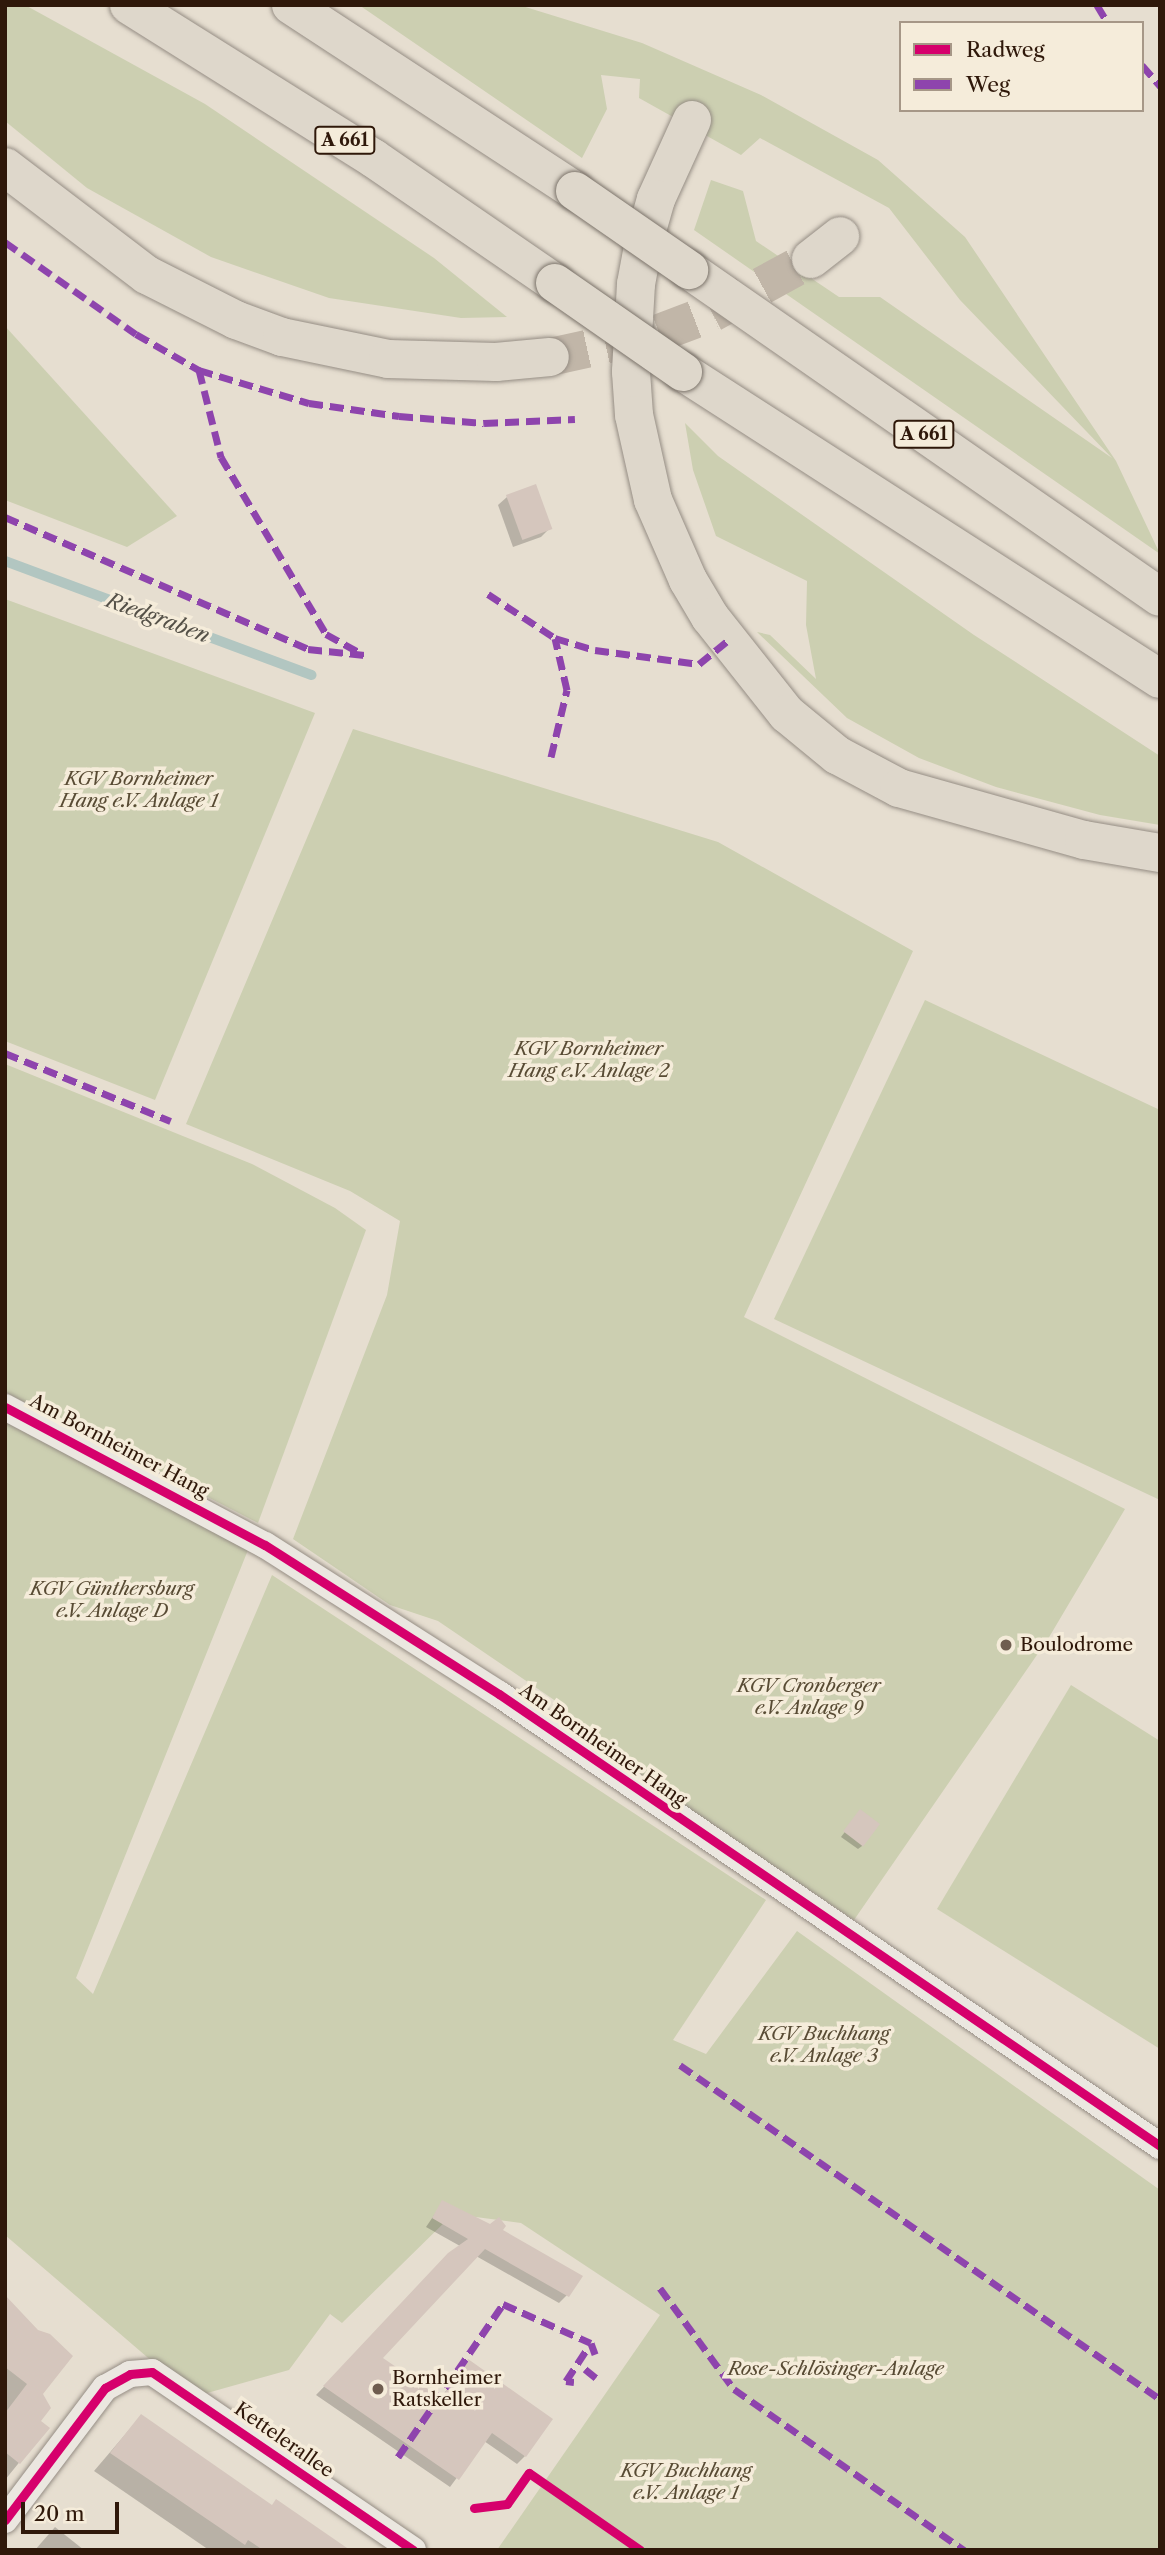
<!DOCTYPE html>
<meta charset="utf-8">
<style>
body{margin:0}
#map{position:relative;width:1165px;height:2555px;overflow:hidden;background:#e6ded0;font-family:"Libre Caslon Text",serif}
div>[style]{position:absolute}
.green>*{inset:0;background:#cccfb1}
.shadow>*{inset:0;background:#0003}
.stream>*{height:10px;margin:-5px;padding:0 5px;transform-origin:5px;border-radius:5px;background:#b2c6c1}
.building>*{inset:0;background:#d5c6bd;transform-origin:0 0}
.motorway-tunnel>*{height:38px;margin-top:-19px;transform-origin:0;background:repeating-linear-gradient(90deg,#c1b6a8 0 38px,transparent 0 57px)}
.roads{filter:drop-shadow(0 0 2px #958d84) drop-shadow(0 0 2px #958d84)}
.minor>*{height:26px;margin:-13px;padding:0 13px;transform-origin:13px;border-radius:13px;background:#ebe7e0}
.motorway>*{height:38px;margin:-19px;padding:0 19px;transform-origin:19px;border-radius:19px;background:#ded7cb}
.bridges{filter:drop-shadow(0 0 2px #7b736a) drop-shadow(0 0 2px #7b736a)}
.motorway-bridge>*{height:38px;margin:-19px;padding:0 19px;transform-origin:19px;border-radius:19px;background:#ded7cb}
.quiet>*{height:7px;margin-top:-3.5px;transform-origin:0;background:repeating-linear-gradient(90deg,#8e44ad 0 14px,transparent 0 21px)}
.cycleway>*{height:9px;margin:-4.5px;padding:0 4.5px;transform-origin:4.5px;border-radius:4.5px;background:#d6006c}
.dots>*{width:19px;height:19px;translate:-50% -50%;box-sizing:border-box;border:4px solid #f5ecda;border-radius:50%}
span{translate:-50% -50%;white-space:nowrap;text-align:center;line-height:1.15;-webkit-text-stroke:7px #f5ecda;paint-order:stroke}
.shield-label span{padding:2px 5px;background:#f5ecda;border:2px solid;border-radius:5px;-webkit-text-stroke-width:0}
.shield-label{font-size:18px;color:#2f180a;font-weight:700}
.park-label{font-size:19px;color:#584b34;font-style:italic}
.street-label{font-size:19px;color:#2f180a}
.poi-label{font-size:19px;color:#2f180a}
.left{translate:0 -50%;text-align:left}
.water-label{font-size:21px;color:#555148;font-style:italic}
.frame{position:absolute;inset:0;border:7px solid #2f180a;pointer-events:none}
.legend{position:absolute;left:899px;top:21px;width:245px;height:91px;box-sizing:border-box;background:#f5ecda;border:2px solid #a69787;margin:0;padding:9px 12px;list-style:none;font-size:21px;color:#2f180a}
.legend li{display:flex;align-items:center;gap:14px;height:35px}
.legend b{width:35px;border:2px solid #a69787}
.scale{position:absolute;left:21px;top:2502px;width:98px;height:32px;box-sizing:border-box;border:4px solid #2f180a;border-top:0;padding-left:9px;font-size:21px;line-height:24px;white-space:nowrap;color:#2f180a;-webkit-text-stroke:5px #f5ecda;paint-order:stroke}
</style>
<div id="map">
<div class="green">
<div style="clip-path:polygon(5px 5px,25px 5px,205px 104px,434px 258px,507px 317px,461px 318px,329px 298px,211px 257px,87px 188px,5px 121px)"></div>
<div style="clip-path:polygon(359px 5px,519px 5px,642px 43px,761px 95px,878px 160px,965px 237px,1116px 461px,1160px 554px,694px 230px,711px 180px,743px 191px,756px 241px,839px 297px,880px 297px,1112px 458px,960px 300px,889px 208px,760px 138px,741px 155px,639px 98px,640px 79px,601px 75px,607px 109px,582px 158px)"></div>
<div style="clip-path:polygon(5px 326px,177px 516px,127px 547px,5px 500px)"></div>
<div style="clip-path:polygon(685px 423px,718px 456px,974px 635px,1160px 756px,1160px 825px,1100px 815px,996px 787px,919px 758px,847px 718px,757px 632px,770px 635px,816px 679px,806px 625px,807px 581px,716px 536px,693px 470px)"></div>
<div style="clip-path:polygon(5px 599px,315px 713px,155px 1100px,5px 1041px)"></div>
<div style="clip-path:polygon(353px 729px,718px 842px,913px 951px,744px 1317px,1125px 1509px,1048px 1639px,854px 1920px,587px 1741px,563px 1706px,438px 1621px,390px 1605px,293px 1539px,387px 1295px,400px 1221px,350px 1191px,186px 1124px)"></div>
<div style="clip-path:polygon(925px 1000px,1160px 1110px,1160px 1500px,774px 1319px)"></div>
<div style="clip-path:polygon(5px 1064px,252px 1164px,335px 1208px,366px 1230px,258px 1523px,5px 1392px)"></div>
<div style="clip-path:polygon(5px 1422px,248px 1550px,76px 1978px,93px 1994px,272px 1575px,766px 1900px,673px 2040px,706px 2054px,797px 1931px,1160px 2190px,1160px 2550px,497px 2550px,660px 2315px,521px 2223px,453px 2214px,342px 2323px,330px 2314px,289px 2370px,200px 2395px,161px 2369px,5px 2235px)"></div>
<div style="clip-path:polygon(1071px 1685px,1160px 1741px,1160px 2049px,937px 1909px)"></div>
</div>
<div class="shadow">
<div style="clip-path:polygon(507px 497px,550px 528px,541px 537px,513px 547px,498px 505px)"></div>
<div style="clip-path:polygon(857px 1816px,862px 1846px,858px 1849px,841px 1837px)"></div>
<div style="clip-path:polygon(443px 2202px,500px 2230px,567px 2295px,559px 2303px,476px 2256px,380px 2358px,440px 2399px,461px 2370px,525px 2456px,517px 2464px,484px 2441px,450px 2487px,316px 2395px,460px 2246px,426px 2227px)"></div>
<div style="clip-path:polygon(5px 2296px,41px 2394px,39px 2421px,47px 2428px,5px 2480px)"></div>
<div style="clip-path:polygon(141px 2416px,336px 2550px,209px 2550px,94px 2471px)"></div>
<div style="clip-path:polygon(55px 2527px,84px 2550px,35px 2550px)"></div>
</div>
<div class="stream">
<div style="left:5px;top:561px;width:327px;rotate:20.4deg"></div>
</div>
<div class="building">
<div style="left:536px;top:484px;width:48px;height:32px;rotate:70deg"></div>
<div style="left:860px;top:1809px;width:25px;height:28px;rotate:37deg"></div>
<div style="clip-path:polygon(442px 2200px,490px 2224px,499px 2217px,506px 2226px,503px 2230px,583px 2276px,569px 2297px,485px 2249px,383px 2358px,441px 2398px,468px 2359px,553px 2419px,526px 2457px,492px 2433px,459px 2480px,323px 2386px,448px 2253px,468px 2239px,432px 2218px)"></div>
<div style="clip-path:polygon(5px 2295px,38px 2330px,50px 2334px,73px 2356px,43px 2394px,51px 2408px,41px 2421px,50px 2428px,20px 2464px,5px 2452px,5px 2413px,27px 2384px,5px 2367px)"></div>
<div style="clip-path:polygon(141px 2414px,272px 2505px,276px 2499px,350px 2550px,263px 2550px,248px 2540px,245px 2545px,110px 2453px)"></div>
</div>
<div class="motorway-tunnel">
<div style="left:550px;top:357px;width:112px;rotate:-12.4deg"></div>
<div style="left:659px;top:333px;width:57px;rotate:-20.7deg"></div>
<div style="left:712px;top:313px;width:113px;rotate:-28.6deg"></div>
</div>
<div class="roads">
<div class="minor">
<div style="left:5px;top:1407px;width:294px;rotate:28deg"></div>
<div style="left:265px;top:1545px;width:277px;rotate:32.5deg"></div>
<div style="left:499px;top:1694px;width:801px;rotate:34.36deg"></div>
<div style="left:5px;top:2520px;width:166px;rotate:-52.9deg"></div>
<div style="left:105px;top:2388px;width:29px;rotate:-29deg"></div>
<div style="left:130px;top:2374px;width:22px;rotate:-5deg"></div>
<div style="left:152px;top:2372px;width:316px;rotate:34.3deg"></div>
</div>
<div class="motorway">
<div style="left:129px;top:5px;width:288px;rotate:32.1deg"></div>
<div style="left:373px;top:158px;width:221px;rotate:34.5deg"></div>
<div style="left:291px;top:5px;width:339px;rotate:33.2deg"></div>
<div style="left:692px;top:120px;width:87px;rotate:114.5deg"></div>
<div style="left:656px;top:199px;width:44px;rotate:105.9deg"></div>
<div style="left:644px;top:241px;width:44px;rotate:100.5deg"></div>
<div style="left:636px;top:284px;width:88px;rotate:93.3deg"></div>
<div style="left:631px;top:372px;width:43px;rotate:86deg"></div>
<div style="left:634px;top:415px;width:87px;rotate:77.4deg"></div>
<div style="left:653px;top:500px;width:87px;rotate:66.4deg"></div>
<div style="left:688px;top:580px;width:43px;rotate:59.3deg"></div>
<div style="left:710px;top:617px;width:124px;rotate:51.6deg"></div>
<div style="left:787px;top:714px;width:65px;rotate:39.4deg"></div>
<div style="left:837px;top:755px;width:70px;rotate:28deg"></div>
<div style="left:899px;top:788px;width:192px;rotate:15.7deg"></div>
<div style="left:1084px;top:840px;width:77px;rotate:9.7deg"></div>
<div style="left:5px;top:167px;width:178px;rotate:37.3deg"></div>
<div style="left:147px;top:275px;width:100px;rotate:26.8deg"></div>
<div style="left:236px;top:320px;width:49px;rotate:20.3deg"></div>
<div style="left:282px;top:337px;width:108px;rotate:11.7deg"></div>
<div style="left:388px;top:359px;width:108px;rotate:1.6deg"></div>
<div style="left:496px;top:362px;width:54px;rotate:-5.3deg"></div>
<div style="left:811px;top:259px;width:37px;rotate:-38deg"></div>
<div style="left:689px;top:270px;width:573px;rotate:34.77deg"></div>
<div style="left:683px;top:372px;width:567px;rotate:32.77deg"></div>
</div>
</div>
<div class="bridges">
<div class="motorway-bridge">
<div style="left:575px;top:191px;width:139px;rotate:34.7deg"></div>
<div style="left:555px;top:283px;width:156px;rotate:34.8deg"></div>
</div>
</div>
<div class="quiet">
<div style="left:1097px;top:5px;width:21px;rotate:59deg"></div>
<div style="left:1142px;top:65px;width:28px;rotate:49deg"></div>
<div style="left:5px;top:242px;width:160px;rotate:35.1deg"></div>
<div style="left:136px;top:334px;width:73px;rotate:29.7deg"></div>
<div style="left:199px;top:370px;width:115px;rotate:16.7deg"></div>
<div style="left:309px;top:403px;width:91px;rotate:8.2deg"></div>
<div style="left:399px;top:416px;width:85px;rotate:4.7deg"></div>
<div style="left:484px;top:423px;width:91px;rotate:-2.5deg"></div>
<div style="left:199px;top:370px;width:90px;rotate:75.8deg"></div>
<div style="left:221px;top:457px;width:206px;rotate:59.3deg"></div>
<div style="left:326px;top:634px;width:38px;rotate:29deg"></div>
<div style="left:5px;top:517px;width:331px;rotate:23.5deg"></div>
<div style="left:308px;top:649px;width:57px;rotate:6deg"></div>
<div style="left:488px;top:594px;width:80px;rotate:33.3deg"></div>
<div style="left:555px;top:638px;width:42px;rotate:16.7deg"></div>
<div style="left:595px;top:650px;width:105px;rotate:7.7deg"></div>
<div style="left:699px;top:664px;width:36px;rotate:-39deg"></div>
<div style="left:551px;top:757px;width:69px;rotate:-76.6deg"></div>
<div style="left:567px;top:690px;width:53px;rotate:-103deg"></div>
<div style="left:5px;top:1053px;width:179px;rotate:22.3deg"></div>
<div style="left:680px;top:2065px;width:585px;rotate:34.83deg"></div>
<div style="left:660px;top:2288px;width:125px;rotate:53.8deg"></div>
<div style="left:734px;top:2389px;width:281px;rotate:35deg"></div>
<div style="left:585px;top:2369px;width:14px;rotate:39deg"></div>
<div style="left:574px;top:2382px;width:8px;rotate:-173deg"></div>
<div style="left:566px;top:2381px;width:45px;rotate:-56.7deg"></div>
<div style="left:398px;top:2457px;width:186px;rotate:-55.5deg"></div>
<div style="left:503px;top:2304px;width:96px;rotate:23.9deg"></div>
<div style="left:591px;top:2343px;width:12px;rotate:70deg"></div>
</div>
<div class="cycleway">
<div style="left:5px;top:1407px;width:294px;rotate:28deg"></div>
<div style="left:265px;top:1545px;width:277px;rotate:32.5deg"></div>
<div style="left:499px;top:1694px;width:801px;rotate:34.36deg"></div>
<div style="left:474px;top:2508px;width:33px;rotate:-7deg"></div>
<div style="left:507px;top:2504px;width:38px;rotate:-55deg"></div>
<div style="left:529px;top:2473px;width:135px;rotate:34.7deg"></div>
<div style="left:5px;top:2520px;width:166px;rotate:-52.9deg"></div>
<div style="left:105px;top:2388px;width:29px;rotate:-29deg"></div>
<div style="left:130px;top:2374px;width:22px;rotate:-5deg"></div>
<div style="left:152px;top:2372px;width:316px;rotate:34.3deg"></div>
</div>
<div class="dots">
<div style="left:1006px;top:1645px;background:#6f5d4f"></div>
<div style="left:378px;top:2389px;background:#6f5d4f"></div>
</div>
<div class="shield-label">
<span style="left:345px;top:140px">A 661</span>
<span style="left:924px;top:434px">A 661</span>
</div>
<div class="park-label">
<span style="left:139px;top:790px">KGV Bornheimer<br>Hang e.V. Anlage 1</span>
<span style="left:589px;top:1060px">KGV Bornheimer<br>Hang e.V. Anlage 2</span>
<span style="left:112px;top:1600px">KGV Günthersburg<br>e.V. Anlage D</span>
<span style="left:809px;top:1697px">KGV Cronberger<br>e.V. Anlage 9</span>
<span style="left:824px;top:2045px">KGV Buchhang<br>e.V. Anlage 3</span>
<span style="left:836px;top:2369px">Rose-Schlösinger-Anlage</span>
<span style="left:686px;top:2482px">KGV Buchhang<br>e.V. Anlage 1</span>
</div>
<div class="street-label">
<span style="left:119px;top:1446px;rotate:28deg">Am Bornheimer Hang</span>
<span style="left:603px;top:1745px;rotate:35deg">Am Bornheimer Hang</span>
<span style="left:284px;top:2440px;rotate:35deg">Kettelerallee</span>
</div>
<div class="poi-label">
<span class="left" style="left:1020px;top:1645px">Boulodrome</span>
<span class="left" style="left:392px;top:2389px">Bornheimer<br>Ratskeller</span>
</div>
<div class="water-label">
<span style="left:158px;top:618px;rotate:20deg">Riedgraben</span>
</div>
<div class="frame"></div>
<ul class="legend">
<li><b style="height:9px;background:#d6006c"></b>Radweg</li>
<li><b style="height:9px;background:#8e44ad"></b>Weg</li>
</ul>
<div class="scale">20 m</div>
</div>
